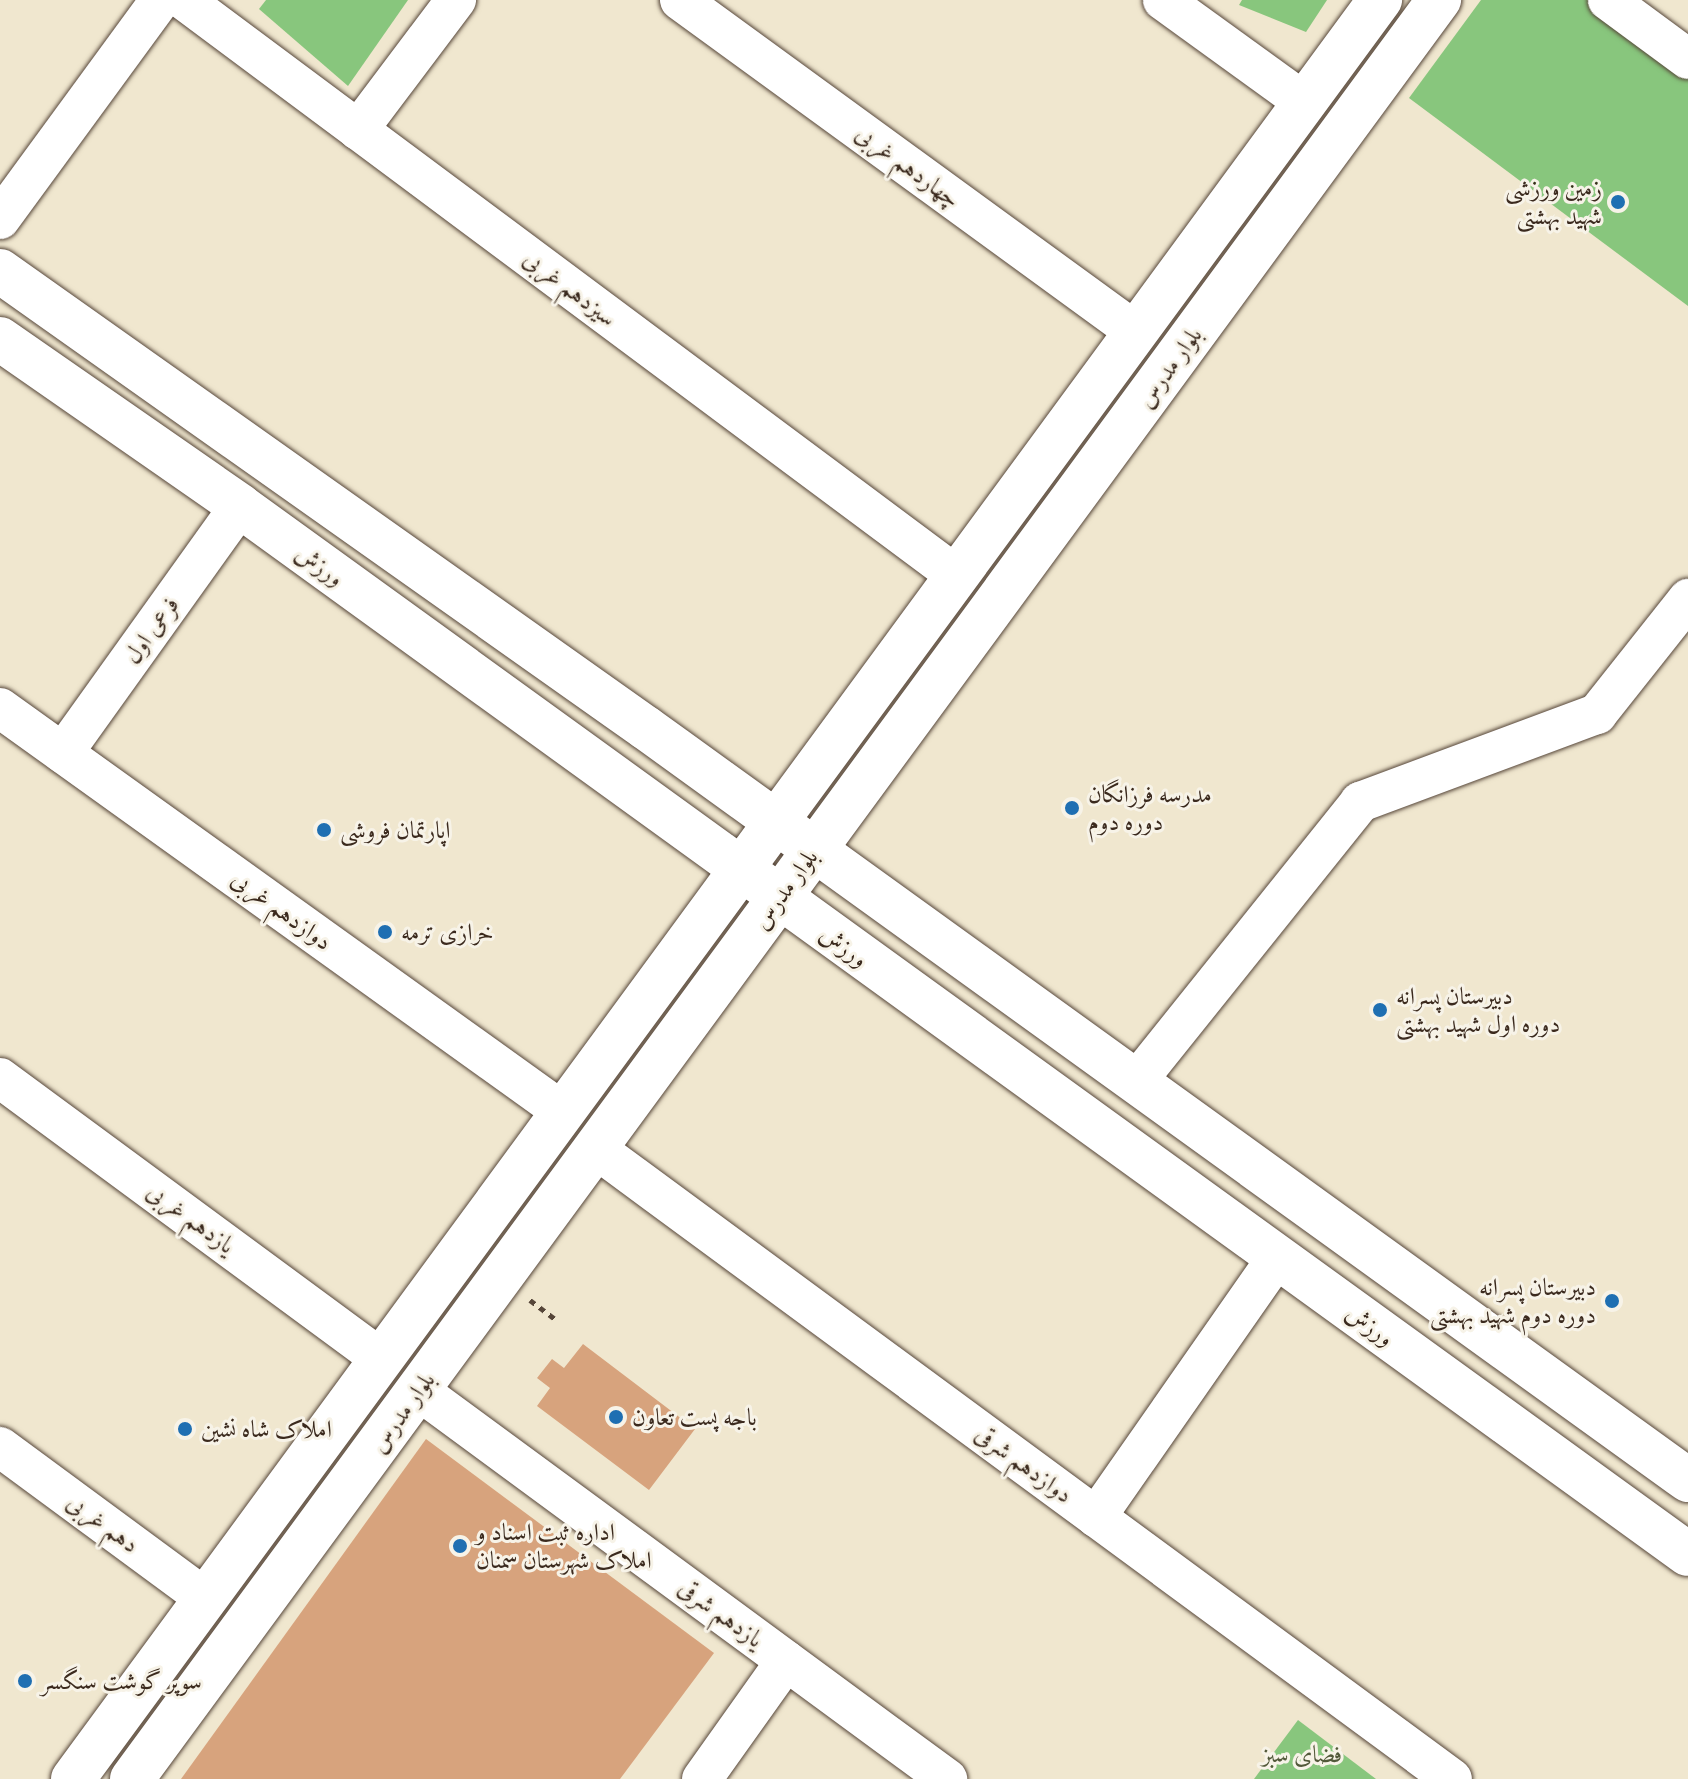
<!DOCTYPE html>
<meta charset="utf-8">
<style>
body{margin:0}
#map{position:relative;width:1688px;height:1779px;overflow:hidden;background:#f0e7cf;font-family:"Gentium Book Plus",Amiri,serif}
div>[style]{position:absolute}
.green>*{inset:0;background:#88c67d}
.building>*{inset:0;background:#d7a37d}
.path>*{height:5px;margin-top:-2.5px;transform-origin:0;background:repeating-linear-gradient(90deg,#564639 0 6px,transparent 0 12px)}
.roads{filter:drop-shadow(0 0 2px #564639) drop-shadow(0 0 2px #564639)}
.minor>*{height:40px;margin:-20px;padding:0 20px;transform-origin:20px;border-radius:20px;background:#fff}
.tertiary>*{height:44px;margin:-22px;padding:0 22px;transform-origin:22px;border-radius:22px;background:#fff}
.secondary>*{height:44px;margin:-22px;padding:0 22px;transform-origin:22px;border-radius:22px;background:#fff}
.dots>*{width:22px;height:22px;translate:-50% -50%;box-sizing:border-box;border:4px solid #f7f3e8;border-radius:50%}
span{translate:-50% -50%;white-space:nowrap;text-align:center;line-height:1.15;-webkit-text-stroke:6px #f7f3e8;paint-order:stroke}
.street-label{font-size:24px;color:#3b2a1e}
.poi-label{font-size:24px;color:#3b2a1e}
.right{translate:-100% -50%;text-align:right}
.left{translate:0 -50%;text-align:left}
.park-label{font-size:24px;color:#52593a}
</style>
<div id="map">
<div class="green">
<div style="clip-path:polygon(266px 0,408px 0,348px 86px,259px 9px)"></div>
<div style="clip-path:polygon(1242px 0,1327px 0,1306px 32px,1239px 5px)"></div>
<div style="clip-path:polygon(1481px 0,1592px 0,1688px 72px,1688px 306px,1409px 98px)"></div>
<div style="clip-path:polygon(1298px 1720px,1376px 1779px,1254px 1779px)"></div>
</div>
<div class="building">
<div style="clip-path:polygon(583px 1344px,695px 1429px,649px 1490px,537px 1406px,550px 1388px,537px 1378px,552px 1359px,564px 1368px)"></div>
<div style="clip-path:polygon(426px 1439px,714px 1653px,620px 1779px,181px 1779px)"></div>
</div>
<div class="path">
<div style="left:530px;top:1300px;width:31px;rotate:37deg"></div>
</div>
<div class="roads">
<div class="minor">
<div style="left:184px;top:0;width:964px;rotate:36.69deg"></div>
<div style="left:680px;top:0;width:564px;rotate:36.06deg"></div>
<div style="left:1163px;top:0;width:174px;rotate:35.9deg"></div>
<div style="left:1608px;top:0;width:99px;rotate:36.4deg"></div>
<div style="left:358px;top:130px;width:163px;rotate:-53deg"></div>
<div style="left:0;top:219px;width:271px;rotate:-53.8deg"></div>
<div style="left:0;top:708px;width:693px;rotate:35.66deg"></div>
<div style="left:63px;top:753px;width:304px;rotate:-54.4deg"></div>
<div style="left:0;top:1078px;width:473px;rotate:36.4deg"></div>
<div style="left:1136px;top:1082px;width:359px;rotate:-51.3deg"></div>
<div style="left:1360px;top:802px;width:253px;rotate:-20.4deg"></div>
<div style="left:1597px;top:714px;width:147px;rotate:-51.6deg"></div>
<div style="left:595px;top:1148px;width:1064px;rotate:36.36deg"></div>
<div style="left:418px;top:1390px;width:657px;rotate:36.33deg"></div>
<div style="left:0;top:1447px;width:255px;rotate:36.4deg"></div>
<div style="left:1096px;top:1517px;width:316px;rotate:-55.1deg"></div>
<div style="left:702px;top:1779px;width:145px;rotate:-54.6deg"></div>
</div>
<div class="tertiary">
<div style="left:73px;top:1779px;width:2208px;rotate:-53.7deg"></div>
<div style="left:132px;top:1779px;width:2208px;rotate:-53.7deg"></div>
</div>
<div class="secondary">
<div style="left:0;top:271px;width:791px;rotate:35.28deg"></div>
<div style="left:646px;top:728px;width:1285px;rotate:35.82deg"></div>
<div style="left:0;top:339px;width:292px;rotate:34.8deg"></div>
<div style="left:240px;top:506px;width:1787px;rotate:35.9deg"></div>
</div>
</div>
<div class="dots">
<div style="left:1618px;top:202px;background:#1f6fb2"></div>
<div style="left:1072px;top:808px;background:#1f6fb2"></div>
<div style="left:324px;top:830px;background:#1f6fb2"></div>
<div style="left:385px;top:932px;background:#1f6fb2"></div>
<div style="left:1380px;top:1010px;background:#1f6fb2"></div>
<div style="left:1612px;top:1301px;background:#1f6fb2"></div>
<div style="left:616px;top:1417px;background:#1f6fb2"></div>
<div style="left:185px;top:1429px;background:#1f6fb2"></div>
<div style="left:460px;top:1546px;background:#1f6fb2"></div>
<div style="left:25px;top:1681px;background:#1f6fb2"></div>
</div>
<div class="street-label">
<span style="left:908px;top:166px;rotate:36deg">چهاردهم غربی</span>
<span style="left:570px;top:288px;rotate:37deg">سیزدهم غربی</span>
<span style="left:1169px;top:367px;rotate:-54deg">بلوار مدرس</span>
<span style="left:320px;top:565px;rotate:36deg">ورزش</span>
<span style="left:151px;top:630px;rotate:-54deg">فرعی اول</span>
<span style="left:785px;top:889px;rotate:-54deg">بلوار مدرس</span>
<span style="left:282px;top:910px;rotate:36deg">دوازدهم غربی</span>
<span style="left:844px;top:946px;rotate:36deg">ورزش</span>
<span style="left:191px;top:1218px;rotate:36deg">یازدهم غربی</span>
<span style="left:1370px;top:1325px;rotate:36deg">ورزش</span>
<span style="left:402px;top:1412px;rotate:-54deg">بلوار مدرس</span>
<span style="left:1024px;top:1464px;rotate:36deg">دوازدهم شرقی</span>
<span style="left:103px;top:1523px;rotate:36deg">دهم غربی</span>
<span style="left:721px;top:1613px;rotate:36deg">یازدهم شرقی</span>
</div>
<div class="poi-label">
<span class="right" style="left:1602px;top:202px">زمین ورزشی<br>شهید بهشتی</span>
<span class="left" style="left:1088px;top:808px">مدرسه فرزانگان<br>دوره دوم</span>
<span class="left" style="left:340px;top:830px">اپارتمان فروشی</span>
<span class="left" style="left:401px;top:932px">خرازی ترمه</span>
<span class="left" style="left:1396px;top:1010px">دبیرستان پسرانه<br>دوره اول شهید بهشتی</span>
<span class="right" style="left:1596px;top:1301px">دبیرستان پسرانه<br>دوره دوم شهید بهشتی</span>
<span class="left" style="left:632px;top:1417px">باجه پست تعاون</span>
<span class="left" style="left:201px;top:1429px">املاک شاه نشین</span>
<span class="left" style="left:476px;top:1546px">اداره ثبت اسناد و<br>املاک شهرستان سمنان</span>
<span class="left" style="left:41px;top:1681px">سوپر گوشت سنگسر</span>
</div>
<div class="park-label">
<span style="left:1302px;top:1754px">فضای سبز</span>
</div>
</div>
